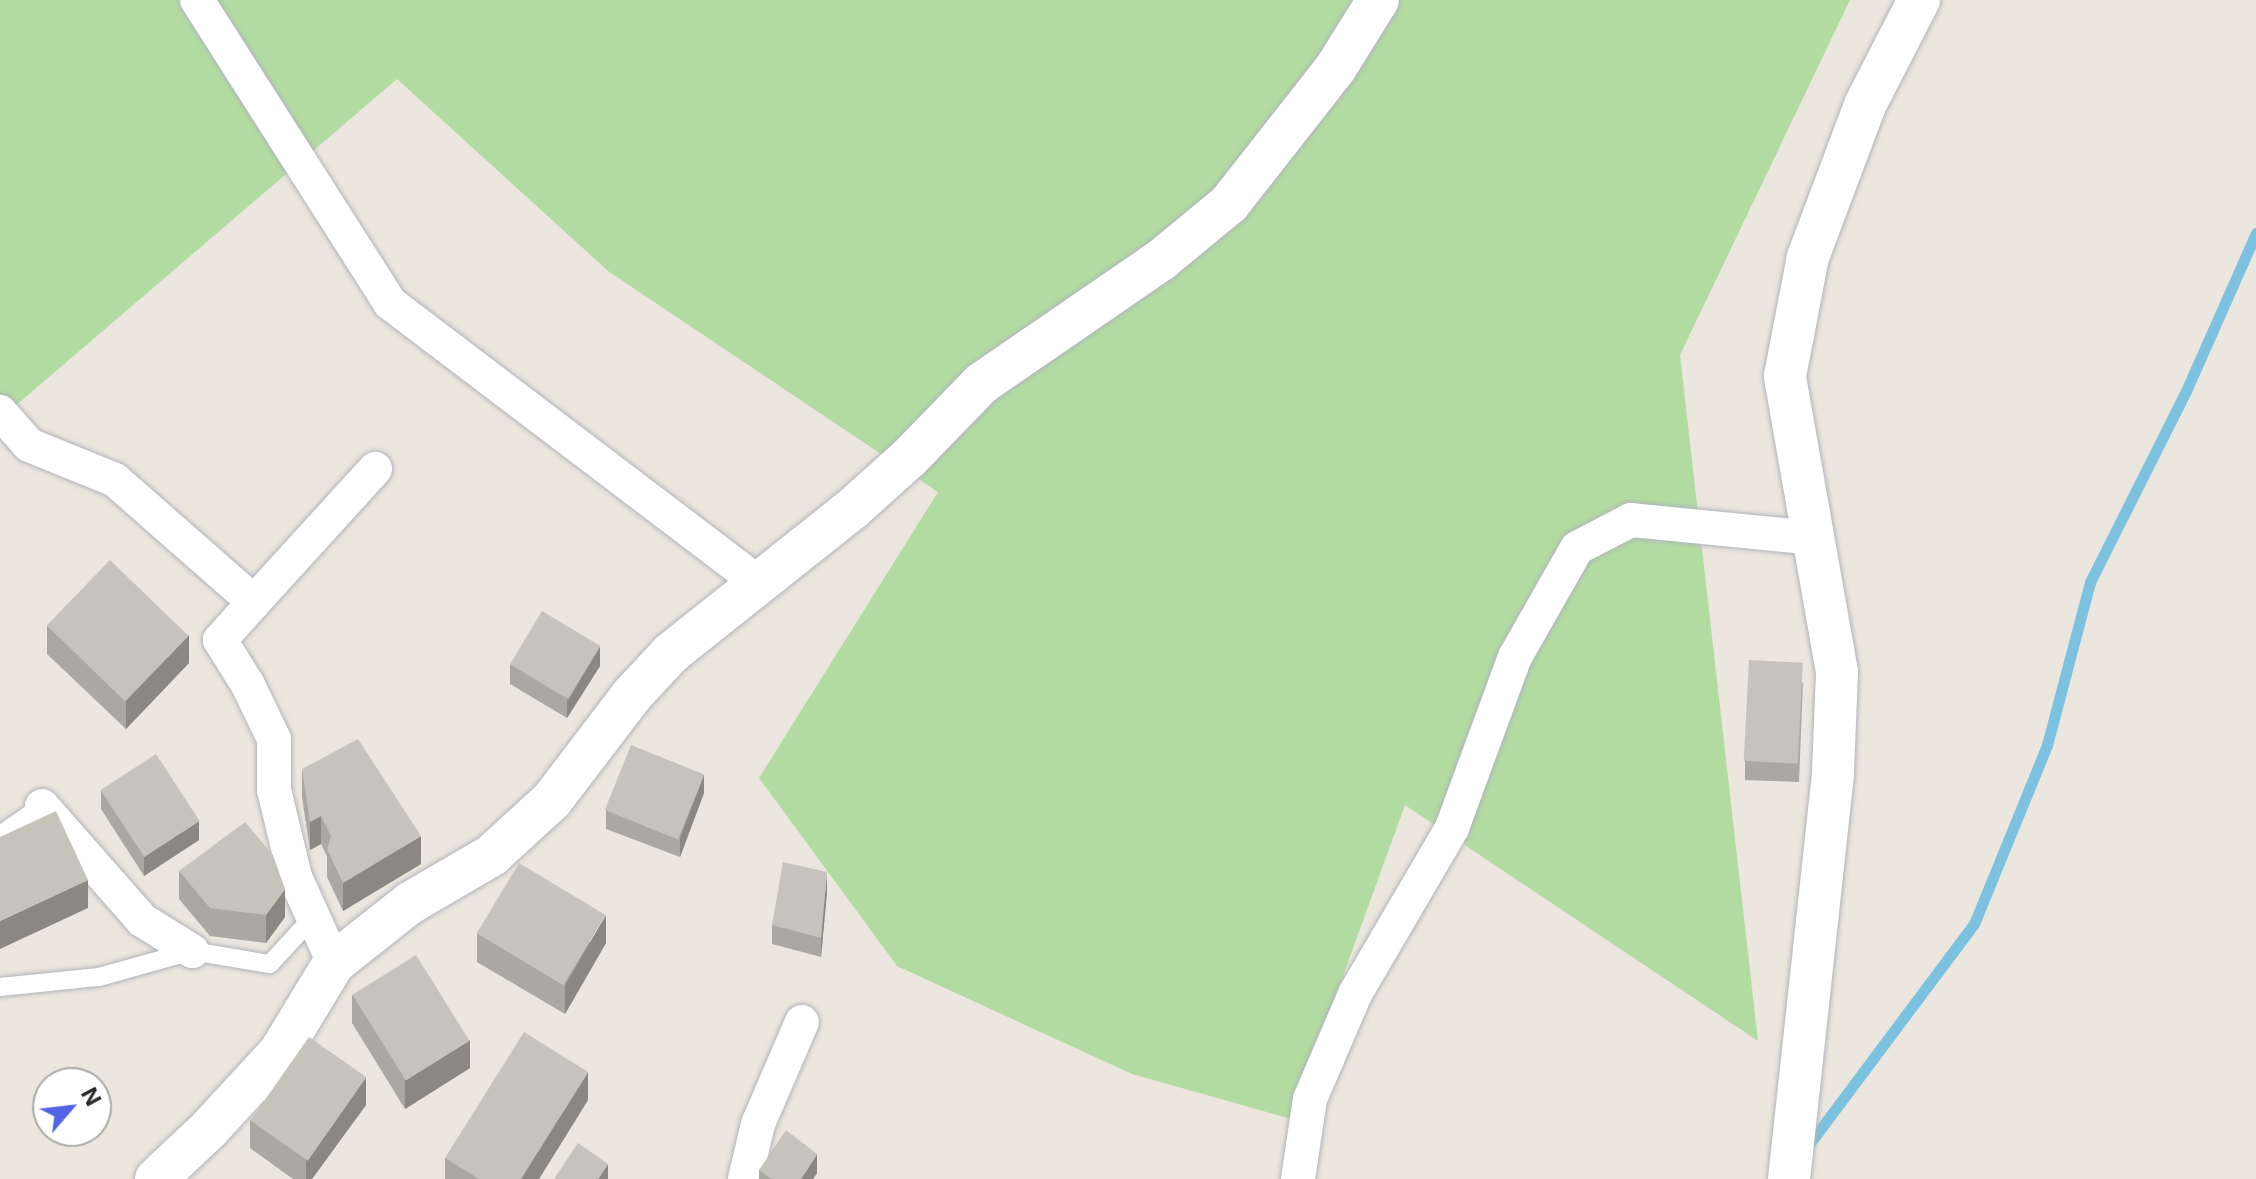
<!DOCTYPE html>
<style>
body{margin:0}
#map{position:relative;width:2256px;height:1179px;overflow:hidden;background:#ebe6de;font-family:Inter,sans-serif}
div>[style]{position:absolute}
.green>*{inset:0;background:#b2dba1}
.stream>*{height:11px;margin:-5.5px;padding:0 5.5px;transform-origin:5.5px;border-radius:5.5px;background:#7dc1e0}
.roads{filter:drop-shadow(0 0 2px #b1b3bc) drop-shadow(0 0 2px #b1b3bc)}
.service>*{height:18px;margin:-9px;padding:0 9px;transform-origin:9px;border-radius:9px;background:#fff}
.minor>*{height:34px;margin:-17px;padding:0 17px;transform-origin:17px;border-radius:17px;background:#fff}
.tertiary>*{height:42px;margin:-21px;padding:0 21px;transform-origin:21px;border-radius:21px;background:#fff}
.wall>*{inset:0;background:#aaa8a3}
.shaded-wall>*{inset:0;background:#8b8884}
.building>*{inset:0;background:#c6c3bd;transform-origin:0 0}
span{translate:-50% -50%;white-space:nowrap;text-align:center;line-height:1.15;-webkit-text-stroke:8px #fff;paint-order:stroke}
.north{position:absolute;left:32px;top:1067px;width:80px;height:80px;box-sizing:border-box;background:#fff;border:2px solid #aaa;border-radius:50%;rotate:62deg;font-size:22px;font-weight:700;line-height:32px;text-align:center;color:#2a2a2a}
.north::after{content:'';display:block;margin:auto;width:28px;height:36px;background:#5165e5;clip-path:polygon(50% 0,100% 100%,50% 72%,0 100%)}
</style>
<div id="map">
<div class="green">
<div style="clip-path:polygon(0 0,1850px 0,1680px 355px,1758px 1041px,1405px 805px,1291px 1119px,1132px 1074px,897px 966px,759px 778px,938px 492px,608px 271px,397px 79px,0 419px)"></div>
</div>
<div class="stream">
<div style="left:1807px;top:1147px;width:279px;rotate:-53.2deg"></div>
<div style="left:1974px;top:924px;width:193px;rotate:-67.8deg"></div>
<div style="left:2047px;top:745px;width:169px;rotate:-75.2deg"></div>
<div style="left:2090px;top:582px;width:214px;rotate:-63.3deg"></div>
<div style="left:2186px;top:391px;width:173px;rotate:-66.1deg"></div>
</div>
<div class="roads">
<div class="service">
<div style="left:0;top:835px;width:51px;rotate:-34.6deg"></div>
<div style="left:0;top:987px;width:100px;rotate:-5.8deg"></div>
<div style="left:99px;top:977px;width:97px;rotate:-15.6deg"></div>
<div style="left:192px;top:951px;width:79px;rotate:9.5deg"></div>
<div style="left:270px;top:964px;width:64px;rotate:-47.5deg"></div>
</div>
<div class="minor">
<div style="left:197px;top:0;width:359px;rotate:57.5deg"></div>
<div style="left:390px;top:303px;width:463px;rotate:37.2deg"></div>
<div style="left:0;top:412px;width:44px;rotate:48.7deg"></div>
<div style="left:29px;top:445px;width:93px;rotate:22.1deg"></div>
<div style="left:115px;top:480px;width:185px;rotate:41.3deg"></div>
<div style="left:254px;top:602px;width:51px;rotate:131.8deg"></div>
<div style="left:220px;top:640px;width:53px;rotate:58.1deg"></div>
<div style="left:248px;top:685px;width:60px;rotate:64.3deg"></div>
<div style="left:274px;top:739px;width:51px;rotate:90deg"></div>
<div style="left:274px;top:790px;width:89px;rotate:76.4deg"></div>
<div style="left:295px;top:877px;width:94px;rotate:65.6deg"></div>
<div style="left:254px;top:602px;width:180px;rotate:-47.7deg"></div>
<div style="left:42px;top:806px;width:152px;rotate:48.7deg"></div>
<div style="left:142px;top:920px;width:59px;rotate:31.8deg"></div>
<div style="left:745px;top:1179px;width:57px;rotate:-76.7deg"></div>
<div style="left:758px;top:1124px;width:111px;rotate:-66.7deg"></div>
<div style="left:1298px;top:1179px;width:81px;rotate:-81.5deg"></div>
<div style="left:1310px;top:1099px;width:114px;rotate:-66.8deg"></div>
<div style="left:1355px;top:994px;width:192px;rotate:-59.7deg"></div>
<div style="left:1452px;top:828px;width:182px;rotate:-69.8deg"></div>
<div style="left:1515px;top:657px;width:125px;rotate:-60.4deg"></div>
<div style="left:1577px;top:548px;width:61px;rotate:-27.4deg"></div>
<div style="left:1631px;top:520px;width:184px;rotate:5.6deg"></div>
</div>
<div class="tertiary">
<div style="left:156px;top:1179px;width:73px;rotate:-43.3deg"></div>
<div style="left:209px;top:1129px;width:105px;rotate:-47.3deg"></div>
<div style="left:280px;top:1052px;width:104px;rotate:-58.8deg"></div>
<div style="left:334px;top:963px;width:97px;rotate:-38.3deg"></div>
<div style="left:410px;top:903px;width:95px;rotate:-30.3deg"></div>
<div style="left:492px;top:855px;width:81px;rotate:-42.5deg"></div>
<div style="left:552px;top:800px;width:132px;rotate:-52.7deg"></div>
<div style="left:632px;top:695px;width:57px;rotate:-47.1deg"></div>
<div style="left:671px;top:653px;width:230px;rotate:-38.5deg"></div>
<div style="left:851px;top:510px;width:78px;rotate:-41.9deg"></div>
<div style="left:909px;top:458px;width:105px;rotate:-45.8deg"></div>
<div style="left:982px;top:383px;width:217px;rotate:-34.5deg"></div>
<div style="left:1161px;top:260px;width:88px;rotate:-39.5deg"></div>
<div style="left:1229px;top:204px;width:172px;rotate:-51.9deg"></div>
<div style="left:1335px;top:69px;width:81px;rotate:-58.1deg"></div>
<div style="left:1789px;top:1179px;width:409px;rotate:-83.8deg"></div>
<div style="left:1833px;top:772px;width:100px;rotate:-87.7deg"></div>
<div style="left:1837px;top:672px;width:301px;rotate:-100deg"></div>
<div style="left:1785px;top:376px;width:121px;rotate:-79.1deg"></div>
<div style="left:1808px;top:257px;width:162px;rotate:-69.4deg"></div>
<div style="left:1865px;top:105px;width:118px;rotate:-62.8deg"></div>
</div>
</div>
<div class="wall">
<div style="clip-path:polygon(47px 626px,189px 663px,126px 729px,47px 654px)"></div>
<div style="clip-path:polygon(510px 664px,600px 666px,567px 718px,510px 684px)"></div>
<div style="clip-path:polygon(1803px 682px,1799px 782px,1745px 780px,1745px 761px)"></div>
<div style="clip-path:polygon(302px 769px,421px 864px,343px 911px,327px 877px,327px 856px,321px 844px,310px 850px,302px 797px)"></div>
<div style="clip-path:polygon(101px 790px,199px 840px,144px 876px,101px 809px)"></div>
<div style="clip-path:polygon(704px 793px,680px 857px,606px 829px,606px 810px)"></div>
<div style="clip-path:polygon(179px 871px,285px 917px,266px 943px,210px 936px,179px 899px)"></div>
<div style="clip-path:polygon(827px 892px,821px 957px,772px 944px,772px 925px)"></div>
<div style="clip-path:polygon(477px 934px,606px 943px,565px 1014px,477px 962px)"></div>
<div style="clip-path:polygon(352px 995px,470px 1068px,405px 1109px,352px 1023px)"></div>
<div style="clip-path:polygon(588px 1100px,539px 1179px,445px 1179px,445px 1158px)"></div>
<div style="clip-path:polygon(366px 1105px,312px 1179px,293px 1179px,250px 1148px,250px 1120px)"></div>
<div style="clip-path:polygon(759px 1170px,817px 1173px,813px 1179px,759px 1179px)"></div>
</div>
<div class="shaded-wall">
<div style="clip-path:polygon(189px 635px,189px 663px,126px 729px,126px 701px)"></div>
<div style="clip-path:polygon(600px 646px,600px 666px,567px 718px,567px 699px)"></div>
<div style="clip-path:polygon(704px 774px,704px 793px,680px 857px,680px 838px)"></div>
<div style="clip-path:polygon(321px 816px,321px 844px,310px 850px,310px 822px)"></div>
<div style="clip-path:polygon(199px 821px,199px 840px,144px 876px,144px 857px)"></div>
<div style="clip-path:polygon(421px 836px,421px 864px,343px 911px,343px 883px)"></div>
<div style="clip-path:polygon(827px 872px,827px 892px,821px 957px,821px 938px)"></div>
<div style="clip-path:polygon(88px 880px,88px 908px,0 949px,0 921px)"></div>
<div style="clip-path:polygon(285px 889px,285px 917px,266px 943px,266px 915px)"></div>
<div style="clip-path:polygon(606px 915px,606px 943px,565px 1014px,565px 985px)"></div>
<div style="clip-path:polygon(470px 1040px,470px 1068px,405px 1109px,405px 1080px)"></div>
<div style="clip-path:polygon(588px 1072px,588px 1100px,539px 1179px,521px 1179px)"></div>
<div style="clip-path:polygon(366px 1077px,366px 1105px,312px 1179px,306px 1179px,306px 1160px)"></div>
<div style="clip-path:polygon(817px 1154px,817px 1173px,813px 1179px,801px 1179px)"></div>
<div style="clip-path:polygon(608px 1164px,608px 1179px,598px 1179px)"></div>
</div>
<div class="building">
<div style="left:110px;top:560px;width:109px;height:91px;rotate:44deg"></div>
<div style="left:542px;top:611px;width:68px;height:62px;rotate:31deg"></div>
<div style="left:1749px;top:660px;width:54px;height:101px;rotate:3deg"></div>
<div style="clip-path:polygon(358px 739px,421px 836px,343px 883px,327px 849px,331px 836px,321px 816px,310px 822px,302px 769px)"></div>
<div style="left:631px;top:745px;width:79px;height:70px;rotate:22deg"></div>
<div style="left:156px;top:754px;width:80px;height:66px;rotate:57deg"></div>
<div style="clip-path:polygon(56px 811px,88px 880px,0 921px,0 837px)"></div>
<div style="clip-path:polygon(245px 822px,273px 855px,285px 889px,266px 915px,210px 908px,179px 871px)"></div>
<div style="clip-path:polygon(783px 862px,827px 872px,821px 938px,772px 925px)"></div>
<div style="left:519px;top:863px;width:101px;height:82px;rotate:31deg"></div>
<div style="left:416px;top:955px;width:101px;height:75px;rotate:58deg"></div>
<div style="clip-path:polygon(524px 1032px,588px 1072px,521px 1179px,479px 1179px,445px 1158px)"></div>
<div style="left:309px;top:1037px;width:70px;height:102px;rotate:35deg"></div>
<div style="clip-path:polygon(786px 1130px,817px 1154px,801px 1179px,771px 1179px,759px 1170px)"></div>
<div style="clip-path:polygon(578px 1143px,608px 1164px,598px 1179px,554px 1179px)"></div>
</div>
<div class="north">N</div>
</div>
